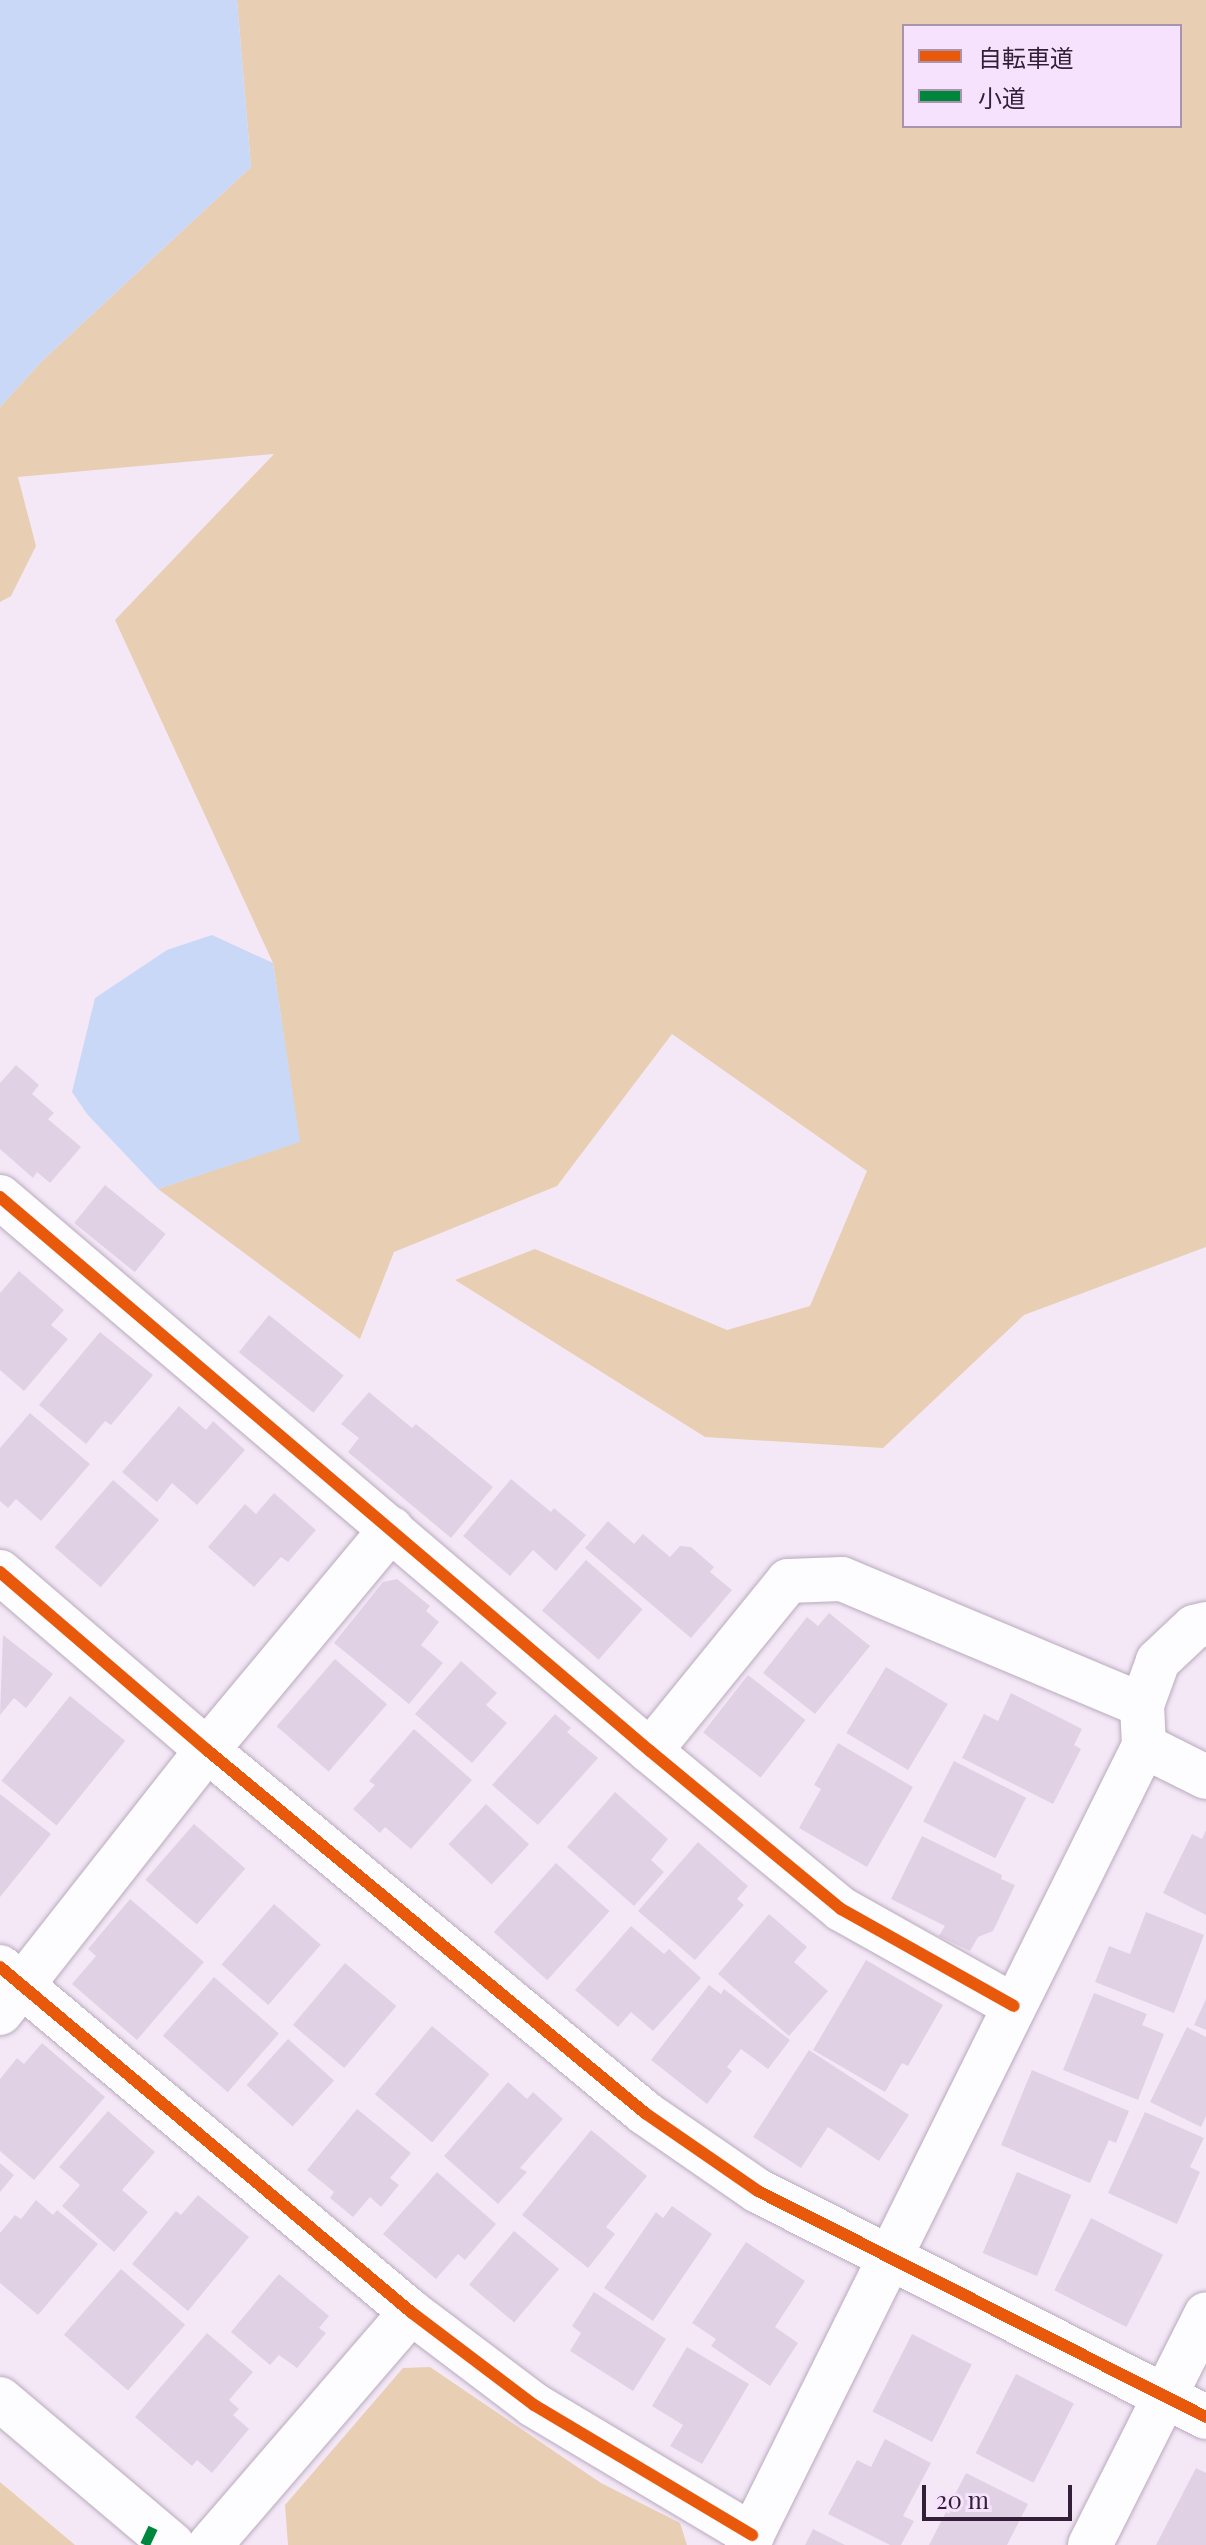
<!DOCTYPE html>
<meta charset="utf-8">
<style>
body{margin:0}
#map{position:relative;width:1206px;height:2545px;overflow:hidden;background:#f4e8f7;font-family:"Playfair Display","Noto Sans JP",serif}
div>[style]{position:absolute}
.green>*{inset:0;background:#e8cfb4}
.water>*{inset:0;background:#cad8f7}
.building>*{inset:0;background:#e1d1e5;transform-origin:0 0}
.roads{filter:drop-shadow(0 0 2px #b9aabd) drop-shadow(0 0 2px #b9aabd)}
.street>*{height:44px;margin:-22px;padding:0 22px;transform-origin:22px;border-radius:22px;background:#fdfcfe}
.secondary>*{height:44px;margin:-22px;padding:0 22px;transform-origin:22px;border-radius:22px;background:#fdfcfe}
.quiet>*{height:10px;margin-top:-5px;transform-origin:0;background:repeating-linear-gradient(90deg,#00873e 0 20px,transparent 0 30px)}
.cycleway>*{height:12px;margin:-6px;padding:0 6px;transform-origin:6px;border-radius:6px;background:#e8590c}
span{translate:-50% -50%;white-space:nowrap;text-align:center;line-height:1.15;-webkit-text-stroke:6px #f7e2fd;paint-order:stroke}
.legend{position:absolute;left:902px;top:24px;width:280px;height:104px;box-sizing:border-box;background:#f7e2fd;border:2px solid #a994ae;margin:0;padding:10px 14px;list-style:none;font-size:24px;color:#331f38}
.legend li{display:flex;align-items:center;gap:16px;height:40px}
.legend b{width:40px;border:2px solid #a994ae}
.scale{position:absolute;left:922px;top:2485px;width:150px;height:36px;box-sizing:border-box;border:4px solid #331f38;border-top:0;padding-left:10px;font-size:24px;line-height:28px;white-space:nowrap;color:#331f38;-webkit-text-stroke:6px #f7e2fd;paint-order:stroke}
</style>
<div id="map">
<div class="green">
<div style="clip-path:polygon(evenodd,237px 0,1206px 0,1206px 1247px,1024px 1315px,883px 1448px,705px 1437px,455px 1280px,535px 1249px,727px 1330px,810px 1306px,867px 1171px,672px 1034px,557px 1186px,394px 1252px,360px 1339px,158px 1189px,299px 1141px,273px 963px,115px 620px,274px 454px,18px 477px,36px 546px,11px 596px,0 602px,0 407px,43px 360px,251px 167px,237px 0,904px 26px,1180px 26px,1180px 126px,904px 126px,904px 26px)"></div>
<div style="clip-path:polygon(430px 2367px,601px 2483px,680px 2523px,687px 2545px,288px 2545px,285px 2505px,403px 2368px)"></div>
<div style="clip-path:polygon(0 2482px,75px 2545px,0 2545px)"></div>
</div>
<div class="water">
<div style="clip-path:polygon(0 0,237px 0,251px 167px,43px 360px,0 407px)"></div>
<div style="clip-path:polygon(212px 935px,273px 963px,300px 1142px,158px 1189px,87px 1114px,72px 1092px,95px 998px,167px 950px)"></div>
</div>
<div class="building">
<div style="clip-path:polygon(16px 1065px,39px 1085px,32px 1094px,54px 1113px,48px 1119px,81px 1147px,50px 1183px,37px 1172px,33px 1178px,0 1149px,0 1083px)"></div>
<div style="left:105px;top:1185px;width:78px;height:49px;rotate:39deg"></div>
<div style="clip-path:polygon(19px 1271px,64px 1310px,51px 1325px,68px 1339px,24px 1391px,0 1370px,0 1293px)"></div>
<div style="left:269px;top:1315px;width:96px;height:48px;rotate:39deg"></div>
<div style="clip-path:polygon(100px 1332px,153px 1375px,111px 1425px,105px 1421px,86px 1444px,39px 1405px)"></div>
<div style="clip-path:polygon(369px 1392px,412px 1428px,416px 1424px,493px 1487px,451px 1538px,348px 1452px,359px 1438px,341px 1424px)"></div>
<div style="clip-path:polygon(179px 1406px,206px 1430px,213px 1421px,245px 1450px,197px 1505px,172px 1483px,157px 1502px,122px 1472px)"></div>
<div style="clip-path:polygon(30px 1413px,90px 1464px,41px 1521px,16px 1499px,8px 1508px,0 1501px,0 1448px)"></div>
<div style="clip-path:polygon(511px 1479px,551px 1512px,554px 1508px,586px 1535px,556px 1571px,533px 1550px,510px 1576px,463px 1536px)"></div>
<div style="left:113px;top:1480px;width:61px;height:89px;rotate:41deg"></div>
<div style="clip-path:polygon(274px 1493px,316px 1530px,288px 1562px,281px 1557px,254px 1587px,208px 1547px,245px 1504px,256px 1514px)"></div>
<div style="clip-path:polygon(608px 1521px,634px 1544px,643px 1534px,670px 1557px,680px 1546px,691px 1547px,714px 1567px,710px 1572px,732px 1590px,691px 1638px,585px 1548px)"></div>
<div style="left:586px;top:1560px;width:75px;height:67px;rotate:41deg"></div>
<div style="clip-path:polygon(397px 1579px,430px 1606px,426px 1611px,439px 1622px,421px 1645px,443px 1663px,409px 1704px,334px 1643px,383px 1582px)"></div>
<div style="clip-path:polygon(829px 1613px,870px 1646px,815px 1714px,763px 1673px,807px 1617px,818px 1626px)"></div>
<div style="clip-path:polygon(3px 1635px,53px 1674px,26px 1708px,14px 1698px,0 1715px)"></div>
<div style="left:335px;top:1659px;width:69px;height:89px;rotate:41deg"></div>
<div style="clip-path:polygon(461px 1661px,497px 1693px,486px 1705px,507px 1723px,472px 1763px,415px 1714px)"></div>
<div style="left:886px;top:1667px;width:72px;height:77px;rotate:31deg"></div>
<div style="left:748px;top:1675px;width:73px;height:73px;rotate:38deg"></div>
<div style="clip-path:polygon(1011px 1693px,1082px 1729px,1074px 1745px,1081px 1749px,1053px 1804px,962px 1758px,984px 1714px,998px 1721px)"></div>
<div style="left:70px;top:1696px;width:71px;height:109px;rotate:39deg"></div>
<div style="clip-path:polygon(555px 1714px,571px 1728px,567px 1732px,598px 1758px,538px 1825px,492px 1785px)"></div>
<div style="clip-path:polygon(414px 1729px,472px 1780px,411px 1849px,385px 1827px,380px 1833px,353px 1809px,375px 1785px,369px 1781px)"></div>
<div style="clip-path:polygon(838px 1743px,913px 1787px,867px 1867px,799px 1828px,821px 1789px,814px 1785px)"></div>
<div style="left:954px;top:1761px;width:81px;height:68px;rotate:27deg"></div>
<div style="clip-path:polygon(615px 1792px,668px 1839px,651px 1860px,664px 1872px,634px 1906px,567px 1847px)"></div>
<div style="clip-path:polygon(0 1794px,51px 1834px,0 1897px)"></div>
<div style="left:486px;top:1804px;width:59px;height:55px;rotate:43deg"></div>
<div style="left:194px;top:1824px;width:68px;height:74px;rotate:41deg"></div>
<div style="clip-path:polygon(1206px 1830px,1206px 1915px,1163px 1893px,1192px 1834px,1202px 1839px)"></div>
<div style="clip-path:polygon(922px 1836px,1002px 1875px,1001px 1879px,1015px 1885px,993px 1931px,978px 1937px,970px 1951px,939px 1936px,945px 1926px,891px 1899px)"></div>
<div style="clip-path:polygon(698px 1842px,748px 1886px,737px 1899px,744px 1905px,695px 1960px,638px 1911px)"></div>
<div style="left:556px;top:1863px;width:72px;height:93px;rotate:42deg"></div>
<div style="clip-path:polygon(130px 1899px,204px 1962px,137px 2040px,72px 1984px,96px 1956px,88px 1949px)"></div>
<div style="left:274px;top:1904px;width:62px;height:80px;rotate:41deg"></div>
<div style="clip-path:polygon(1146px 1912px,1204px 1935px,1174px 2013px,1095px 1982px,1109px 1946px,1130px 1954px)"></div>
<div style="clip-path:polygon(769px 1914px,807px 1947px,794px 1962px,828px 1991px,789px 2036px,718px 1974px)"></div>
<div style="clip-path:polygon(631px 1926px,664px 1954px,669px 1949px,701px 1978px,653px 2031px,631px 2012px,618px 2027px,575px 1990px)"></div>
<div style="clip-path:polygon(866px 1960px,943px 2005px,908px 2066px,902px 2063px,885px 2092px,813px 2050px)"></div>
<div style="left:345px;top:1963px;width:67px;height:81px;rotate:40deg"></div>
<div style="left:214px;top:1977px;width:86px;height:78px;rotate:41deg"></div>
<div style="clip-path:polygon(709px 1985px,721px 1994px,724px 1989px,790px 2040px,768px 2069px,741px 2049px,727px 2067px,732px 2071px,707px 2104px,651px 2060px)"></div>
<div style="clip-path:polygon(1094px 1993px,1147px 2014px,1142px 2025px,1164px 2034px,1138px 2100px,1063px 2070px)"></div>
<div style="clip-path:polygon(1206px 1999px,1206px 2030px,1194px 2025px)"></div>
<div style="left:432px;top:2026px;width:75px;height:89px;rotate:40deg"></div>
<div style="clip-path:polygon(1187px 2027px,1206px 2037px,1206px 2116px,1201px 2127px,1150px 2102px)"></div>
<div style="left:288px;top:2039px;width:62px;height:62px;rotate:42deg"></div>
<div style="clip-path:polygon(42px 2043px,105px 2097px,34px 2180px,0 2151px,0 2079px,17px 2058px,24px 2064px)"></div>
<div style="clip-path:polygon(809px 2050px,909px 2115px,879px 2161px,828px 2127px,801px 2168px,753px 2137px)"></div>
<div style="clip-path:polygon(1032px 2070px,1129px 2111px,1116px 2143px,1109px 2140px,1090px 2183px,1001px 2145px)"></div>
<div style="clip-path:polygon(508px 2082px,527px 2099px,533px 2092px,563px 2119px,520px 2168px,527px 2172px,498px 2204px,444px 2156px)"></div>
<div style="clip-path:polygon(357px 2109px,411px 2153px,390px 2178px,399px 2185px,381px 2207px,370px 2197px,353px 2217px,330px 2198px,334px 2192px,307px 2170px)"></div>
<div style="clip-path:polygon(108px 2111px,155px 2152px,122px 2190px,148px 2212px,114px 2252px,62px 2206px,80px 2185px,59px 2167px)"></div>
<div style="clip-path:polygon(1145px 2112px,1204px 2138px,1190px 2167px,1200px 2172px,1177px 2224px,1108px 2193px)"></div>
<div style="clip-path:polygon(591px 2130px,647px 2176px,606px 2227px,615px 2234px,588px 2268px,522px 2215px)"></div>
<div style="clip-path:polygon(0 2163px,14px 2175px,0 2192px)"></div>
<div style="clip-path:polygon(437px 2172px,496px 2224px,465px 2260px,458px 2254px,436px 2279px,383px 2234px)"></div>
<div style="left:1017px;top:2172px;width:59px;height:88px;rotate:23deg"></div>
<div style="clip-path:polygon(198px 2195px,249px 2237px,188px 2311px,132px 2264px,176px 2211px,181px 2215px)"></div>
<div style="clip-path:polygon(36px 2200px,53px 2215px,57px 2210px,98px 2244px,38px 2315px,0 2283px,0 2233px,15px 2215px,21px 2219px)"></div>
<div style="clip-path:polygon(672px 2206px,712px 2234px,653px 2321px,604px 2288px,656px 2212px,663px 2218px)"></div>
<div style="left:1091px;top:2218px;width:81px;height:81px;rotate:27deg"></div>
<div style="left:514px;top:2231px;width:59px;height:70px;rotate:40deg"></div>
<div style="clip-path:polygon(746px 2242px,805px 2281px,775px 2327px,798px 2343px,770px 2386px,711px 2346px,716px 2339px,692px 2323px)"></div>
<div style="left:121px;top:2269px;width:85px;height:87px;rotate:41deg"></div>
<div style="clip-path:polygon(279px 2274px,329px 2316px,319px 2328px,326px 2333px,297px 2368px,279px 2355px,270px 2365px,231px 2332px)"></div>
<div style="clip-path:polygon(594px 2292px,666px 2339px,633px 2391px,570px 2351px,581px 2333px,572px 2326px)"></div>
<div style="clip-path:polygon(207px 2333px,253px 2372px,229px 2400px,239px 2409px,233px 2415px,249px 2429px,212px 2473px,197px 2460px,192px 2466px,135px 2417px)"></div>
<div style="left:912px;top:2334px;width:67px;height:87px;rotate:27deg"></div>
<div style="clip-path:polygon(687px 2347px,749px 2384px,702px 2464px,670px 2446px,683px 2425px,652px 2406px)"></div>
<div style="left:1016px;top:2374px;width:65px;height:89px;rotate:27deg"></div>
<div style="clip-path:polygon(885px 2439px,931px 2463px,903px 2516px,914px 2521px,901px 2545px,890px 2545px,828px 2514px,857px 2460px,871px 2467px)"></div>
<div style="clip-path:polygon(1196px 2468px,1206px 2473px,1206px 2545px,1156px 2545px)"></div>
<div style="clip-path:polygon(966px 2473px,1028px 2504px,1007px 2545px,929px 2545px)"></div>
<div style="clip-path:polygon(813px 2529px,845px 2545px,805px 2545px)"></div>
</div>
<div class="roads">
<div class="street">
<div style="left:0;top:1197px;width:854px;rotate:40.44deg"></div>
<div style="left:650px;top:1751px;width:248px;rotate:39.6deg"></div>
<div style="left:841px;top:1909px;width:198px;rotate:29.3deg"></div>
<div style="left:0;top:1572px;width:273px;rotate:40.7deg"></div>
<div style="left:207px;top:1750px;width:569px;rotate:39.65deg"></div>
<div style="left:645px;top:2113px;width:137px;rotate:34.6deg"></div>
<div style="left:758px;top:2191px;width:502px;rotate:26.77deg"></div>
<div style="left:1206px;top:1624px;width:12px;rotate:166deg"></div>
<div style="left:1194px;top:1627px;width:50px;rotate:136.6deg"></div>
<div style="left:1158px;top:1661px;width:47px;rotate:110deg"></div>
<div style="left:1142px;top:1705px;width:41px;rotate:87.2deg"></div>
<div style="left:1144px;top:1746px;width:69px;rotate:26.6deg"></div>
<div style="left:650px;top:1751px;width:219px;rotate:-50.9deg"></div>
<div style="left:788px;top:1581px;width:54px;rotate:-2.1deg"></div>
<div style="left:842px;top:1579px;width:325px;rotate:22.8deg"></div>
<div style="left:0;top:1967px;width:537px;rotate:40.01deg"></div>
<div style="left:411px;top:2312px;width:154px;rotate:37.1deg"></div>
<div style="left:534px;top:2405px;width:254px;rotate:30.8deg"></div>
<div style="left:0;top:2013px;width:335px;rotate:-51.8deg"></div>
<div style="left:207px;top:1750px;width:288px;rotate:-50.2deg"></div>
<div style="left:210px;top:2545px;width:308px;rotate:-49.2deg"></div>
<div style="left:1090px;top:2545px;width:258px;rotate:-63.3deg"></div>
</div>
<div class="secondary">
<div style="left:0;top:2399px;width:226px;rotate:40.2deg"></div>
<div style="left:747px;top:2545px;width:892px;rotate:-63.58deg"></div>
</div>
</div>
<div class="quiet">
<div style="left:145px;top:2545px;width:19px;rotate:-65deg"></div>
</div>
<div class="cycleway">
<div style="left:0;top:1197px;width:854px;rotate:40.44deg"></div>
<div style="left:650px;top:1751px;width:248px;rotate:39.6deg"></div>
<div style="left:841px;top:1909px;width:198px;rotate:29.3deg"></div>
<div style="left:0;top:1572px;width:273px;rotate:40.7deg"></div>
<div style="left:207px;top:1750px;width:569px;rotate:39.65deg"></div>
<div style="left:645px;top:2113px;width:137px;rotate:34.6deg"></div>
<div style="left:758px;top:2191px;width:502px;rotate:26.77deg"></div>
<div style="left:0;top:1967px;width:537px;rotate:40.01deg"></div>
<div style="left:411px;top:2312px;width:154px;rotate:37.1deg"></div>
<div style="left:534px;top:2405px;width:254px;rotate:30.8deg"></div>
</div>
<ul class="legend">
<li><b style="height:10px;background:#e8590c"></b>自転車道</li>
<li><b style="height:10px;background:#00873e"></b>小道</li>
</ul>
<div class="scale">20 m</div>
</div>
